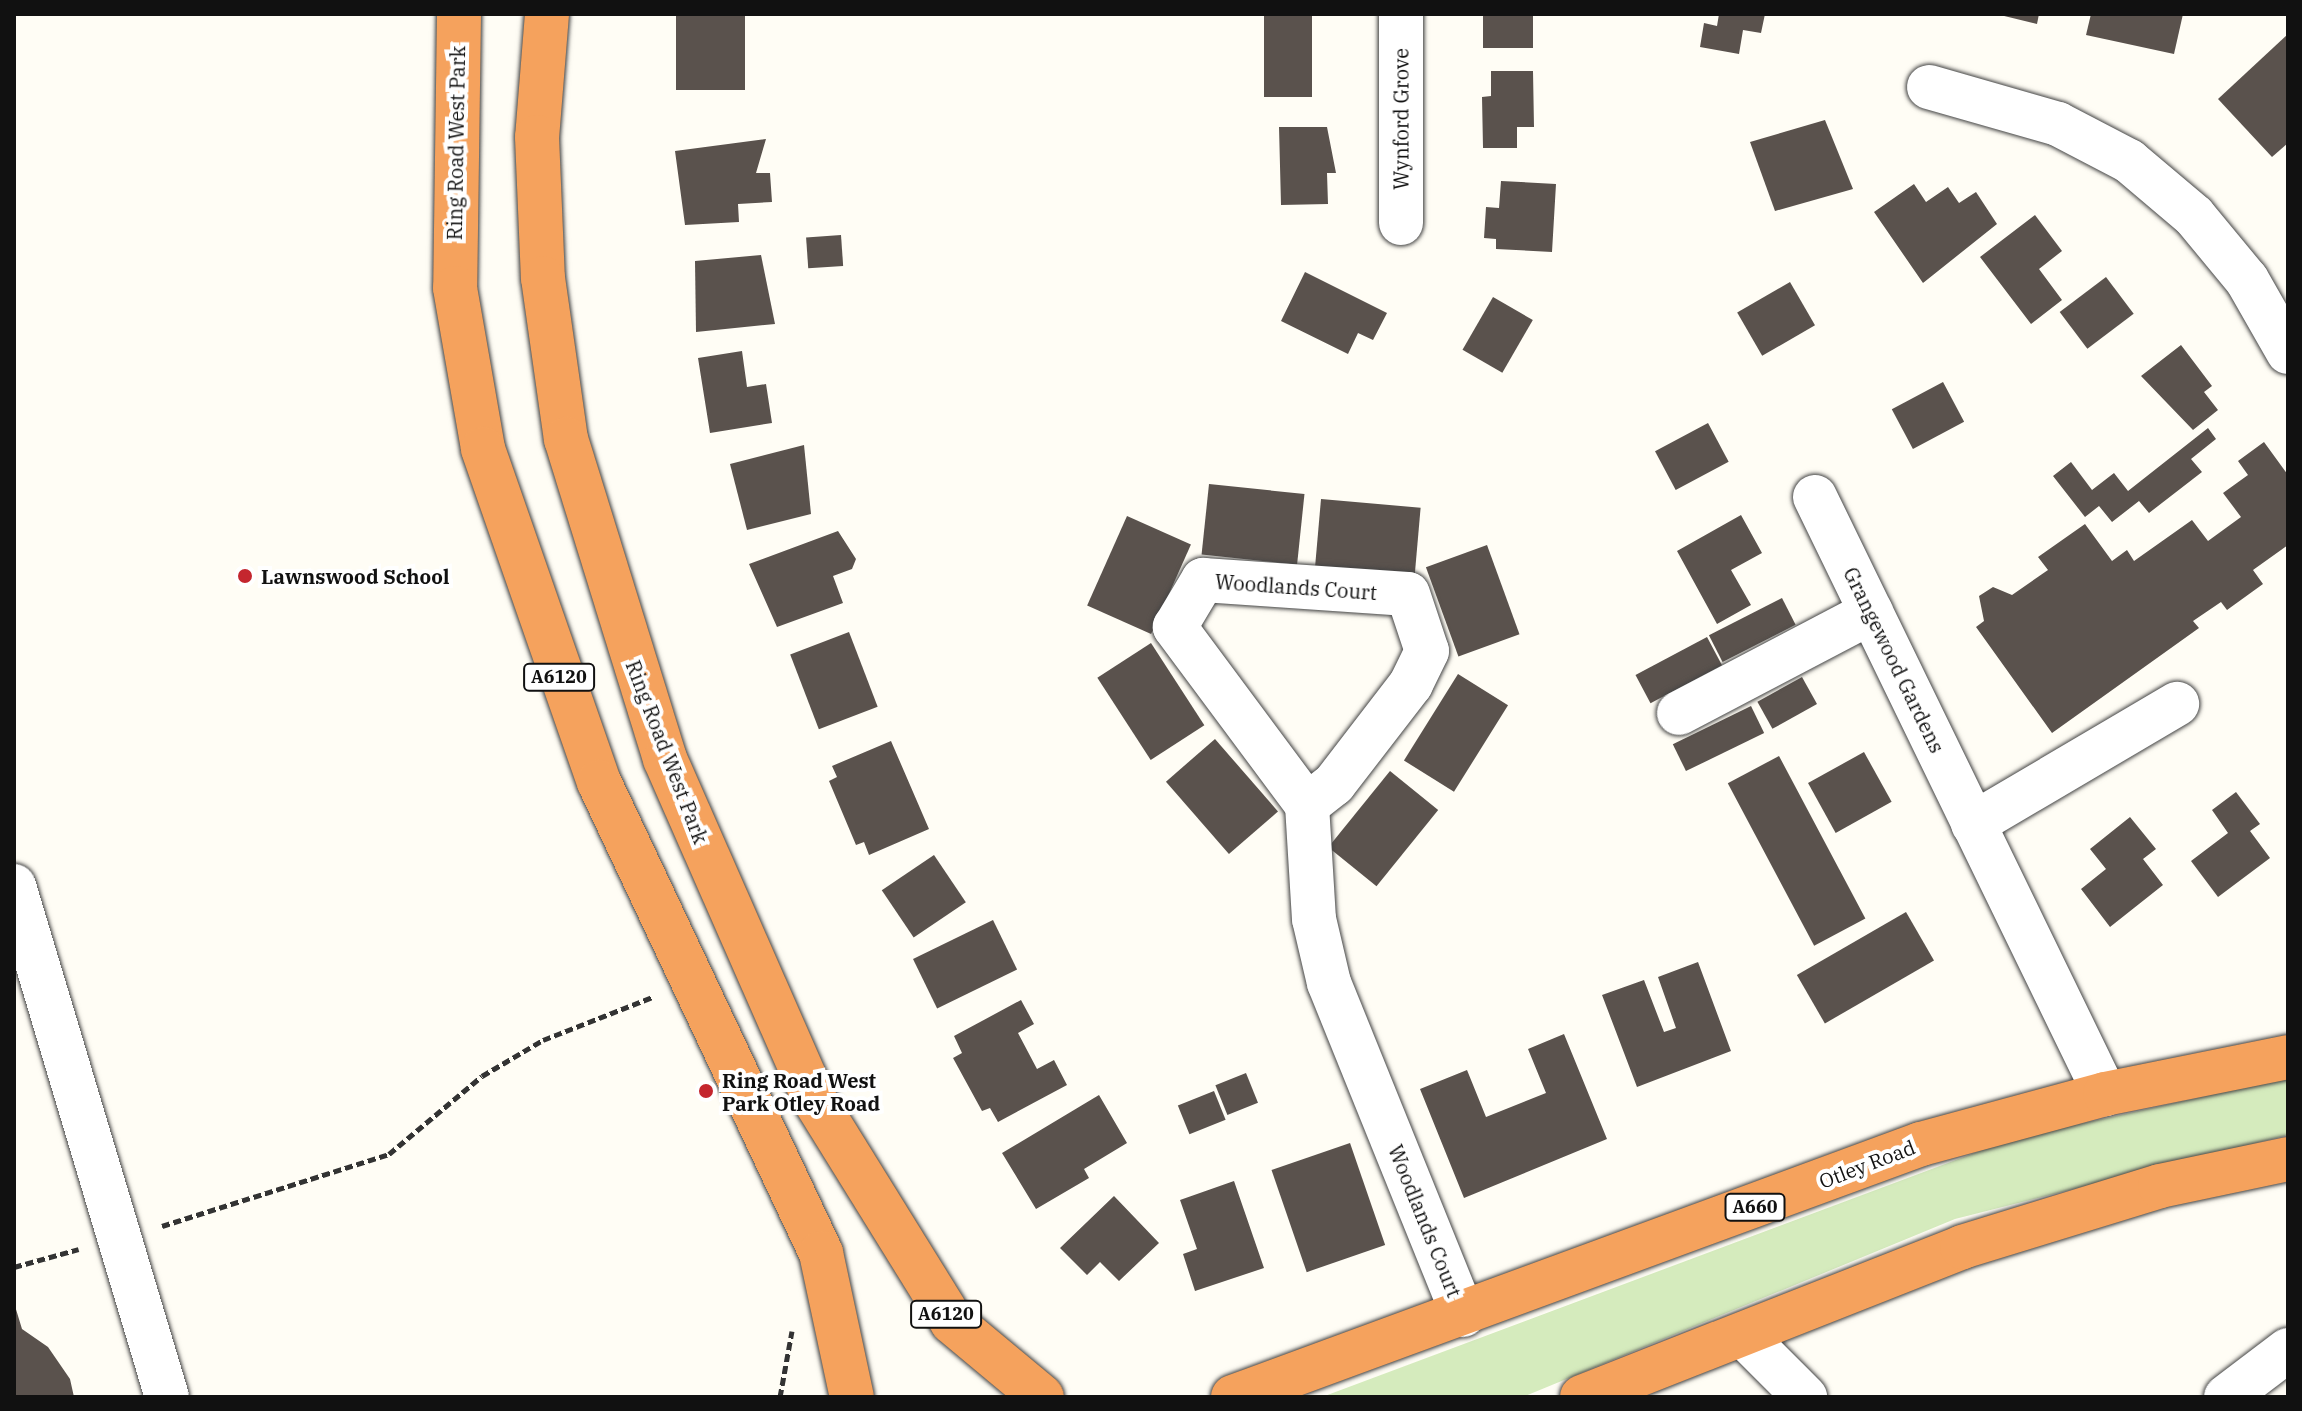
<!DOCTYPE html>
<style>
body{margin:0}
#map{position:relative;width:2302px;height:1411px;overflow:hidden;background:#fffdf5;font-family:"IBM Plex Serif",serif}
div>[style]{position:absolute}
.green>*{inset:0;background:#d5ebbd}
.building>*{inset:0;background:#5a524d;transform-origin:0 0}
.path>*{height:5px;margin-top:-2.5px;transform-origin:0;background:repeating-linear-gradient(90deg,#333 0 8px,transparent 0 12px)}
.roads{filter:drop-shadow(0 0 2px #444) drop-shadow(0 0 2px #444)}
.minor>*{height:44px;margin:-22px;padding:0 22px;transform-origin:22px;border-radius:22px;background:#fff}
.highway>*{height:44px;margin:-22px;padding:0 22px;transform-origin:22px;border-radius:22px;background:#f5a25d}
.dots>*{width:22px;height:22px;translate:-50% -50%;box-sizing:border-box;border:4px solid #fff;border-radius:50%}
span{translate:-50% -50%;white-space:nowrap;text-align:center;line-height:1.15;-webkit-text-stroke:8px #fff;paint-order:stroke}
.shield-label span{padding:2px 6px;background:#fff;border:2px solid;border-radius:6px;-webkit-text-stroke-width:0}
.shield-label{font-size:18px;color:#111;font-weight:700}
.street-label{font-size:20px;color:#111}
.poi-label{font-size:20px;color:#111;font-weight:700}
.left{translate:0 -50%;text-align:left}
.frame{position:absolute;inset:0;border:16px solid #111;pointer-events:none}
</style>
<div id="map">
<div class="green">
<div style="clip-path:polygon(2288px 1078px,2288px 1135px,1955px 1219px,1523px 1397px,1322px 1397px,2012px 1139px)"></div>
</div>
<div class="building">
<div style="left:676px;top:14px;width:69px;height:76px"></div>
<div style="left:1264px;top:14px;width:48px;height:83px"></div>
<div style="left:1483px;top:14px;width:50px;height:34px"></div>
<div style="clip-path:polygon(1719px 14px,1765px 14px,1761px 33px,1743px 30px,1739px 54px,1700px 47px,1704px 23px,1717px 26px)"></div>
<div style="clip-path:polygon(1996px 14px,2039px 14px,2037px 24px)"></div>
<div style="clip-path:polygon(2091px 14px,2183px 14px,2174px 54px,2086px 35px)"></div>
<div style="clip-path:polygon(2288px 34px,2288px 143px,2272px 157px,2218px 99px)"></div>
<div style="clip-path:polygon(1491px 71px,1533px 71px,1534px 127px,1517px 127px,1517px 148px,1483px 148px,1482px 97px,1491px 96px)"></div>
<div style="clip-path:polygon(1825px 120px,1853px 189px,1775px 211px,1750px 142px)"></div>
<div style="clip-path:polygon(1279px 127px,1327px 127px,1336px 173px,1327px 173px,1328px 204px,1281px 205px)"></div>
<div style="clip-path:polygon(766px 139px,756px 173px,770px 173px,772px 202px,738px 204px,739px 222px,685px 225px,675px 151px)"></div>
<div style="clip-path:polygon(1501px 181px,1556px 184px,1552px 252px,1496px 249px,1496px 239px,1484px 238px,1486px 207px,1499px 208px)"></div>
<div style="clip-path:polygon(1914px 184px,1926px 202px,1948px 187px,1959px 203px,1976px 192px,1997px 224px,1923px 283px,1874px 212px)"></div>
<div style="clip-path:polygon(2035px 215px,2062px 251px,2039px 269px,2062px 300px,2031px 324px,1980px 257px)"></div>
<div style="left:841px;top:235px;width:31px;height:35px;rotate:86deg"></div>
<div style="clip-path:polygon(761px 255px,775px 324px,696px 332px,695px 261px)"></div>
<div style="clip-path:polygon(1305px 272px,1387px 313px,1373px 340px,1358px 333px,1348px 354px,1281px 321px)"></div>
<div style="left:2106px;top:277px;width:46px;height:58px;rotate:53deg"></div>
<div style="left:1790px;top:282px;width:50px;height:61px;rotate:60deg"></div>
<div style="left:1493px;top:297px;width:46px;height:61px;rotate:30deg"></div>
<div style="clip-path:polygon(2181px 345px,2212px 386px,2204px 392px,2218px 410px,2193px 430px,2141px 376px)"></div>
<div style="clip-path:polygon(742px 351px,747px 387px,766px 384px,772px 423px,710px 433px,698px 358px)"></div>
<div style="left:1943px;top:382px;width:45px;height:58px;rotate:62deg"></div>
<div style="left:1708px;top:423px;width:44px;height:60px;rotate:62deg"></div>
<div style="clip-path:polygon(2208px 428px,2216px 439px,2191px 459px,2202px 472px,2149px 513px,2139px 501px,2112px 522px,2099px 506px,2085px 517px,2053px 476px,2071px 462px,2092px 490px,2114px 473px,2128px 491px)"></div>
<div style="clip-path:polygon(2264px 442px,2288px 475px,2288px 545px,2253px 570px,2263px 584px,2227px 610px,2221px 602px,2193px 621px,2199px 628px,2052px 733px,1976px 627px,1984px 621px,1979px 596px,1993px 587px,2012px 595px,2048px 570px,2038px 557px,2085px 524px,2112px 561px,2127px 550px,2134px 561px,2192px 520px,2208px 541px,2241px 517px,2223px 493px,2248px 475px,2238px 461px)"></div>
<div style="clip-path:polygon(804px 445px,811px 514px,747px 530px,730px 464px)"></div>
<div style="left:1209px;top:484px;width:96px;height:71px;rotate:6deg"></div>
<div style="left:1321px;top:499px;width:100px;height:69px;rotate:5deg"></div>
<div style="clip-path:polygon(1741px 515px,1762px 553px,1731px 570px,1751px 605px,1717px 624px,1677px 551px)"></div>
<div style="left:1127px;top:516px;width:70px;height:98px;rotate:24deg"></div>
<div style="clip-path:polygon(838px 531px,856px 559px,852px 569px,833px 576px,843px 603px,777px 627px,749px 564px)"></div>
<div style="left:1487px;top:545px;width:95px;height:65px;rotate:70deg"></div>
<div style="left:1782px;top:598px;width:30px;height:82px;rotate:63deg"></div>
<div style="left:849px;top:632px;width:80px;height:63px;rotate:69deg"></div>
<div style="left:1707px;top:637px;width:32px;height:81px;rotate:62deg"></div>
<div style="left:1151px;top:643px;width:98px;height:64px;rotate:57deg"></div>
<div style="left:1458px;top:674px;width:59px;height:102px;rotate:32deg"></div>
<div style="left:1802px;top:677px;width:31px;height:51px;rotate:61deg"></div>
<div style="left:1751px;top:706px;width:30px;height:87px;rotate:64deg"></div>
<div style="left:1215px;top:739px;width:96px;height:65px;rotate:49deg"></div>
<div style="clip-path:polygon(891px 741px,929px 829px,869px 855px,864px 842px,856px 845px,829px 781px,837px 777px,832px 766px)"></div>
<div style="left:1864px;top:752px;width:57px;height:64px;rotate:61deg"></div>
<div style="left:1779px;top:756px;width:184px;height:58px;rotate:62deg"></div>
<div style="left:1390px;top:771px;width:62px;height:98px;rotate:39deg"></div>
<div style="clip-path:polygon(2236px 792px,2260px 824px,2250px 831px,2270px 858px,2218px 897px,2191px 861px,2228px 833px,2212px 810px)"></div>
<div style="clip-path:polygon(2130px 817px,2156px 849px,2143px 859px,2163px 885px,2110px 927px,2081px 889px,2106px 869px,2090px 849px)"></div>
<div style="left:934px;top:855px;width:57px;height:63px;rotate:56deg"></div>
<div style="left:1906px;top:912px;width:56px;height:126px;rotate:60deg"></div>
<div style="left:993px;top:920px;width:55px;height:89px;rotate:64deg"></div>
<div style="clip-path:polygon(1698px 962px,1731px 1051px,1637px 1087px,1602px 995px,1644px 980px,1664px 1032px,1676px 1028px,1658px 977px)"></div>
<div style="clip-path:polygon(1021px 1000px,1034px 1024px,1018px 1033px,1037px 1069px,1054px 1060px,1067px 1085px,998px 1122px,990px 1108px,982px 1111px,953px 1058px,962px 1053px,954px 1036px)"></div>
<div style="clip-path:polygon(1564px 1034px,1607px 1139px,1464px 1198px,1420px 1089px,1467px 1070px,1486px 1117px,1546px 1093px,1528px 1049px)"></div>
<div style="left:1246px;top:1073px;width:32px;height:33px;rotate:68deg"></div>
<div style="left:1214px;top:1091px;width:31px;height:39px;rotate:68deg"></div>
<div style="clip-path:polygon(1099px 1095px,1127px 1143px,1084px 1169px,1089px 1178px,1036px 1209px,1002px 1153px)"></div>
<div style="left:1350px;top:1143px;width:108px;height:83px;rotate:71deg"></div>
<div style="clip-path:polygon(1234px 1181px,1264px 1268px,1195px 1291px,1183px 1254px,1197px 1249px,1180px 1200px)"></div>
<div style="clip-path:polygon(1114px 1196px,1159px 1243px,1119px 1281px,1100px 1262px,1087px 1275px,1060px 1248px)"></div>
<div style="clip-path:polygon(15px 1306px,22px 1329px,48px 1347px,70px 1379px,74px 1397px,14px 1397px)"></div>
</div>
<div class="path">
<div style="left:162px;top:1226px;width:238px;rotate:-17.6deg"></div>
<div style="left:389px;top:1154px;width:121px;rotate:-40deg"></div>
<div style="left:482px;top:1076px;width:71px;rotate:-30.5deg"></div>
<div style="left:543px;top:1040px;width:118px;rotate:-21.4deg"></div>
<div style="left:14px;top:1267px;width:67px;rotate:-15.5deg"></div>
<div style="left:780px;top:1397px;width:67px;rotate:-79.7deg"></div>
</div>
<div class="roads">
<div class="minor">
<div style="left:1929px;top:87px;width:134px;rotate:16deg"></div>
<div style="left:2058px;top:124px;width:80px;rotate:27.5deg"></div>
<div style="left:2129px;top:161px;width:85px;rotate:40.2deg"></div>
<div style="left:2194px;top:216px;width:83px;rotate:50.4deg"></div>
<div style="left:2247px;top:280px;width:83px;rotate:60.3deg"></div>
<div style="left:1401px;top:223px;width:209px;rotate:-90deg"></div>
<div style="left:1815px;top:497px;width:664px;rotate:64.09deg"></div>
<div style="left:1679px;top:713px;width:217px;rotate:-27.7deg"></div>
<div style="left:1307px;top:805px;width:222px;rotate:-126.6deg"></div>
<div style="left:1175px;top:627px;width:55px;rotate:-59.2deg"></div>
<div style="left:1203px;top:580px;width:205px;rotate:3.9deg"></div>
<div style="left:1408px;top:594px;width:60px;rotate:71.6deg"></div>
<div style="left:1427px;top:651px;width:37px;rotate:116deg"></div>
<div style="left:1411px;top:684px;width:126px;rotate:127.6deg"></div>
<div style="left:1334px;top:784px;width:34px;rotate:142deg"></div>
<div style="left:1307px;top:805px;width:114px;rotate:86.5deg"></div>
<div style="left:1314px;top:919px;width:66px;rotate:76.8deg"></div>
<div style="left:1329px;top:983px;width:358px;rotate:68deg"></div>
<div style="left:1973px;top:824px;width:237px;rotate:-30.5deg"></div>
<div style="left:14px;top:886px;width:533px;rotate:73.33deg"></div>
<div style="left:1743px;top:1335px;width:88px;rotate:45deg"></div>
<div style="left:2226px;top:1397px;width:78px;rotate:-37.2deg"></div>
</div>
<div class="highway">
<div style="left:459px;top:14px;width:274px;rotate:90.8deg"></div>
<div style="left:455px;top:288px;width:163px;rotate:80.1deg"></div>
<div style="left:483px;top:449px;width:353px;rotate:70.8deg"></div>
<div style="left:599px;top:782px;width:521px;rotate:64.76deg"></div>
<div style="left:821px;top:1253px;width:147px;rotate:77.9deg"></div>
<div style="left:547px;top:14px;width:123px;rotate:94.6deg"></div>
<div style="left:537px;top:137px;width:141px;rotate:87.6deg"></div>
<div style="left:543px;top:278px;width:163px;rotate:81.9deg"></div>
<div style="left:566px;top:439px;width:335px;rotate:72.8deg"></div>
<div style="left:665px;top:759px;width:371px;rotate:66.3deg"></div>
<div style="left:814px;top:1099px;width:262px;rotate:58.2deg"></div>
<div style="left:952px;top:1322px;width:117px;rotate:39.8deg"></div>
<div style="left:1233px;top:1397px;width:733px;rotate:-20.19deg"></div>
<div style="left:1921px;top:1144px;width:191px;rotate:-15.2deg"></div>
<div style="left:2105px;top:1094px;width:187px;rotate:-11.4deg"></div>
<div style="left:1582px;top:1397px;width:409px;rotate:-21.5deg"></div>
<div style="left:1962px;top:1247px;width:207px;rotate:-17.1deg"></div>
<div style="left:2160px;top:1186px;width:131px;rotate:-11.9deg"></div>
</div>
</div>
<div class="dots">
<div style="left:245px;top:576px;background:#c4262e"></div>
<div style="left:706px;top:1091px;background:#c4262e"></div>
</div>
<div class="shield-label">
<span style="left:559px;top:677px">A6120</span>
<span style="left:1755px;top:1207px">A660</span>
<span style="left:946px;top:1314px">A6120</span>
</div>
<div class="street-label">
<span style="left:1401px;top:119px;rotate:-90deg">Wynford Grove</span>
<span style="left:456px;top:143px;rotate:-89deg">Ring Road West Park</span>
<span style="left:1296px;top:587px;rotate:4deg">Woodlands Court</span>
<span style="left:1894px;top:660px;rotate:64deg">Grangewood Gardens</span>
<span style="left:667px;top:752px;rotate:69deg">Ring Road West Park</span>
<span style="left:1867px;top:1164px;rotate:-21deg">Otley Road</span>
<span style="left:1425px;top:1221px;rotate:68deg">Woodlands Court</span>
</div>
<div class="poi-label">
<span class="left" style="left:261px;top:576px">Lawnswood School</span>
<span class="left" style="left:722px;top:1092px">Ring Road West<br>Park Otley Road</span>
</div>
<div class="frame"></div>
</div>
